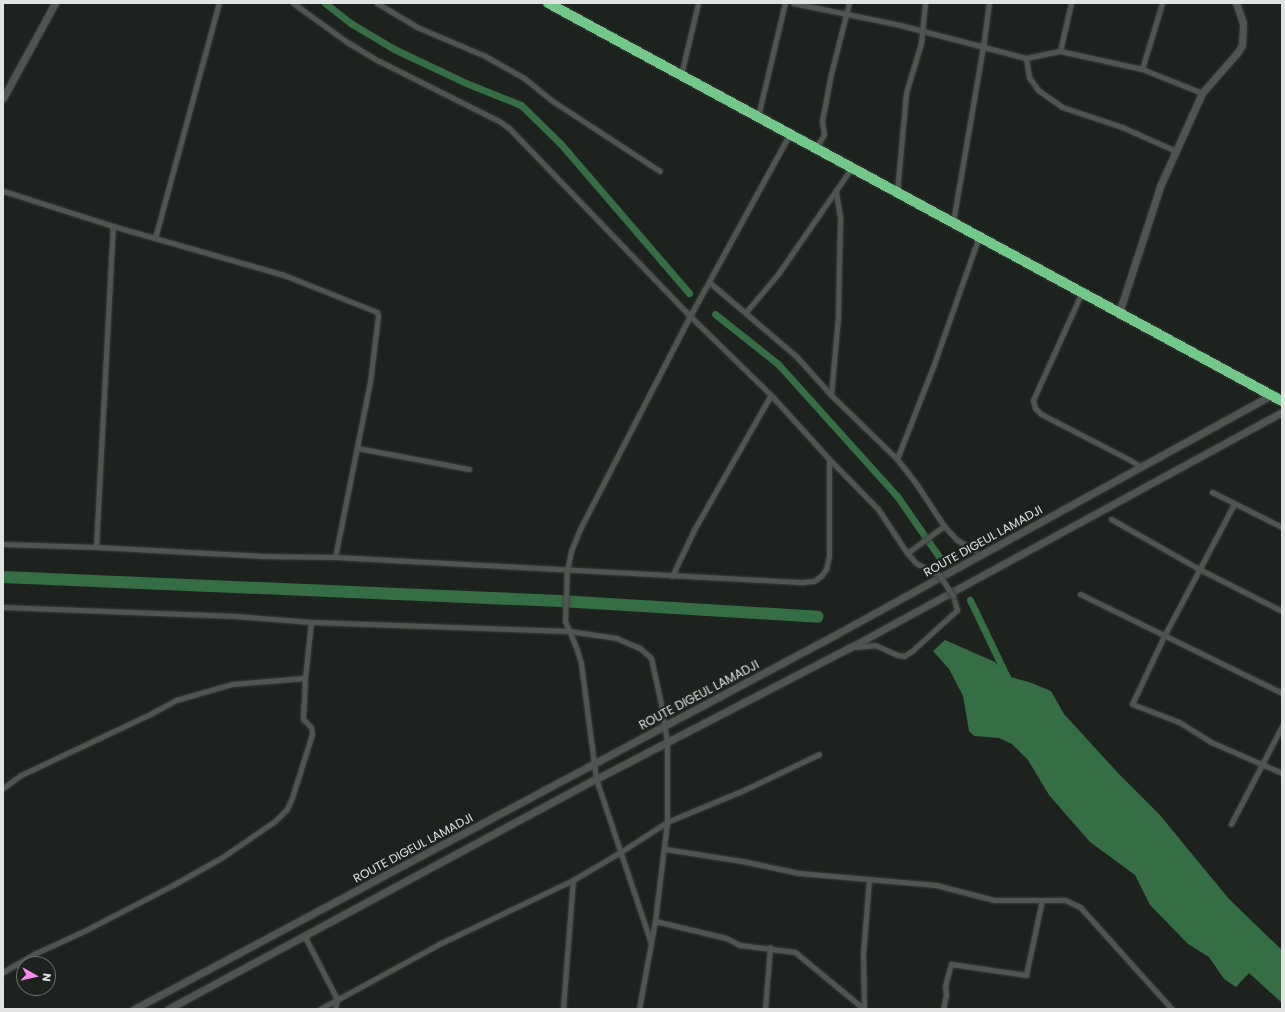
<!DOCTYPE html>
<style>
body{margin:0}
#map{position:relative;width:1285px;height:1012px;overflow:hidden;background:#1d221e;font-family:Poppins,sans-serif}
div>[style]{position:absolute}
.water>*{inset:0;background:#356d44}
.canal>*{height:7px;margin:-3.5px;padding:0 3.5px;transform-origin:3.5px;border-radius:3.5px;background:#356d44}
.river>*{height:12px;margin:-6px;padding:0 6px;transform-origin:6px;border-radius:6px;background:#356d44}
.roads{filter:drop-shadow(0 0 1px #3b3f3c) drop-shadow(0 0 1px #3b3f3c)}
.street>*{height:5px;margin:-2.5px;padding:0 2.5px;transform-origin:2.5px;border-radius:2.5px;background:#505551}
.secondary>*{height:7px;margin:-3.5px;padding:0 3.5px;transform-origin:3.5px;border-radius:3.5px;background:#505551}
.highway>*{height:10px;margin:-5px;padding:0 5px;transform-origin:5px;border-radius:5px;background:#73c889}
.bridges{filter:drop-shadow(0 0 1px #3b3f3c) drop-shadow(0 0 1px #3b3f3c)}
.street-bridge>*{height:5px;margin:-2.5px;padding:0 2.5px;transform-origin:2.5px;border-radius:2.5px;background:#505551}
span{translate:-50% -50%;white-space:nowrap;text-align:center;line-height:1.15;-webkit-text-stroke:4px #1d221e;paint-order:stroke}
.street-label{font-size:12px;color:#e1e4e2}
.frame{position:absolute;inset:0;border:4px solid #e1e4e2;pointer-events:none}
.north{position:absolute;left:16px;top:956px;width:40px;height:40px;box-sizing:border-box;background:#1d221e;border:1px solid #6b706c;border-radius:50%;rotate:98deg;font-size:11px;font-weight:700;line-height:16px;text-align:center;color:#e1e4e2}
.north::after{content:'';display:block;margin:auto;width:14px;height:18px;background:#f788ec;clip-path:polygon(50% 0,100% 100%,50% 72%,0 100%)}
</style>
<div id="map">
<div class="water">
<div style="clip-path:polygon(945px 640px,995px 662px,1007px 676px,1029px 682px,1051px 691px,1064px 714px,1118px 773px,1159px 814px,1229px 899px,1282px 950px,1282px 1003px,1249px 973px,1236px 987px,1224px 979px,1209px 957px,1188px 944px,1150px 905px,1135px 875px,1090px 842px,1049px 795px,1028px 760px,1012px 744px,999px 738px,974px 736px,969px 731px,963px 696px,949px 669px,933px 651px)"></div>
</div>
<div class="canal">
<div style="left:325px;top:3px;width:34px;rotate:38deg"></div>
<div style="left:352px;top:24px;width:49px;rotate:30.8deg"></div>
<div style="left:394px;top:49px;width:80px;rotate:25.3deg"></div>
<div style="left:466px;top:83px;width:59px;rotate:21.8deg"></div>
<div style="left:521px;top:105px;width:54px;rotate:44.3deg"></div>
<div style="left:560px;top:143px;width:198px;rotate:49.3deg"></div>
<div style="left:715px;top:314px;width:80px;rotate:38.4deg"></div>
<div style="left:778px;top:364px;width:178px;rotate:48deg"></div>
<div style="left:897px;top:496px;width:83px;rotate:55.3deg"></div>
<div style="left:970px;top:600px;width:92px;rotate:64.3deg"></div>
</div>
<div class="river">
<div style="left:3px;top:577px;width:558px;rotate:2.47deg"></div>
<div style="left:560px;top:601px;width:258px;rotate:3.5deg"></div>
</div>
<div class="roads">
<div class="street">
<div style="left:293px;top:3px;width:67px;rotate:35.8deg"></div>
<div style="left:347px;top:42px;width:37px;rotate:31deg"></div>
<div style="left:379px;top:61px;width:134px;rotate:26.6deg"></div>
<div style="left:499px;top:121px;width:12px;rotate:35deg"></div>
<div style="left:509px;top:128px;width:261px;rotate:46.1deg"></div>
<div style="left:690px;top:316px;width:113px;rotate:44.3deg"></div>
<div style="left:771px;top:395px;width:86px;rotate:47.8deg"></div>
<div style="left:829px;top:459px;width:70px;rotate:45.6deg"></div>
<div style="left:878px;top:509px;width:53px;rotate:56.6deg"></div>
<div style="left:907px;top:553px;width:13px;rotate:48deg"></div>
<div style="left:916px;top:563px;width:26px;rotate:28deg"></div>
<div style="left:377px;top:3px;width:47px;rotate:31deg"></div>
<div style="left:417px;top:27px;width:74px;rotate:23.1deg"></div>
<div style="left:485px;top:56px;width:45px;rotate:29.4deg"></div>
<div style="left:524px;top:78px;width:38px;rotate:39deg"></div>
<div style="left:554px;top:102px;width:126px;rotate:33.1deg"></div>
<div style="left:793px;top:3px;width:109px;rotate:11.6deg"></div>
<div style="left:900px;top:25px;width:130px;rotate:14.7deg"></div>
<div style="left:1026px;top:58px;width:19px;rotate:81deg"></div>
<div style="left:1029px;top:77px;width:16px;rotate:55deg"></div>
<div style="left:1038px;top:90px;width:29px;rotate:35deg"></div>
<div style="left:1062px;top:107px;width:63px;rotate:18.4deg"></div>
<div style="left:1122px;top:127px;width:59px;rotate:24deg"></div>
<div style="left:1060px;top:51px;width:49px;rotate:-77.1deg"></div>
<div style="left:1026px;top:58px;width:35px;rotate:-12deg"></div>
<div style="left:1060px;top:51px;width:84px;rotate:12.4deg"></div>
<div style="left:1142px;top:69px;width:65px;rotate:21.8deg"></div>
<div style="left:1142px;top:69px;width:69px;rotate:-73.1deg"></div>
<div style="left:681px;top:75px;width:74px;rotate:-76.7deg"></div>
<div style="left:758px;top:116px;width:116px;rotate:-76.6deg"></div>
<div style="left:816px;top:148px;width:16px;rotate:-60deg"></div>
<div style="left:824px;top:134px;width:13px;rotate:-99deg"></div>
<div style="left:822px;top:121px;width:48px;rotate:-79.2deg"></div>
<div style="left:831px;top:74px;width:73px;rotate:-75.8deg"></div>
<div style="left:3px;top:191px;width:115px;rotate:17.7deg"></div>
<div style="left:113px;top:226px;width:178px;rotate:16deg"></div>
<div style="left:284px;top:275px;width:100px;rotate:21.7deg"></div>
<div style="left:377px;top:312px;width:4px;rotate:76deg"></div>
<div style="left:378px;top:316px;width:66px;rotate:96.9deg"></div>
<div style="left:370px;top:382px;width:178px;rotate:101.3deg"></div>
<div style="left:897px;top:192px;width:99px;rotate:-84.8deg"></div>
<div style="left:906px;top:93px;width:52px;rotate:-73.3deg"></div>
<div style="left:921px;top:43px;width:40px;rotate:-84.3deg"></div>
<div style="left:953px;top:222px;width:178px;rotate:-80.3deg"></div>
<div style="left:983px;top:47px;width:44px;rotate:-82.2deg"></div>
<div style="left:155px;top:238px;width:244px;rotate:-74.8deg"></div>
<div style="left:709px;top:282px;width:114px;rotate:40.4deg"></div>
<div style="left:796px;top:356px;width:52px;rotate:48.1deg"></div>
<div style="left:831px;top:395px;width:92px;rotate:44.1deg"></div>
<div style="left:897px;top:459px;width:29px;rotate:52deg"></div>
<div style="left:915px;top:482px;width:53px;rotate:56.6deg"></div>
<div style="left:944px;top:526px;width:19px;rotate:47deg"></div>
<div style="left:957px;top:540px;width:21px;rotate:29deg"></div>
<div style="left:1082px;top:292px;width:119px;rotate:114.4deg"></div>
<div style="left:1033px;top:400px;width:8px;rotate:76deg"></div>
<div style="left:1035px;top:408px;width:8px;rotate:45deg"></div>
<div style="left:1041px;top:414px;width:100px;rotate:27.3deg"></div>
<div style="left:1130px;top:460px;width:13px;rotate:32deg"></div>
<div style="left:746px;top:312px;width:50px;rotate:-49.9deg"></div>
<div style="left:778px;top:274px;width:130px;rotate:-55.3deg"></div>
<div style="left:831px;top:395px;width:79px;rotate:-84.9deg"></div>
<div style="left:838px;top:316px;width:99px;rotate:-88.8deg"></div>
<div style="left:840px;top:217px;width:26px;rotate:-99deg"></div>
<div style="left:357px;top:448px;width:114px;rotate:10.6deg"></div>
<div style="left:897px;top:459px;width:102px;rotate:-68.7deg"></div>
<div style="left:934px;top:364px;width:136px;rotate:-70.6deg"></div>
<div style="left:1212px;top:492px;width:78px;rotate:26.6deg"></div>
<div style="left:1234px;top:504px;width:149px;rotate:117.9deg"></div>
<div style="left:1164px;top:636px;width:75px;rotate:115.2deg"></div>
<div style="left:1132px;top:704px;width:50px;rotate:21deg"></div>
<div style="left:1179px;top:722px;width:38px;rotate:32deg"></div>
<div style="left:1211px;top:742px;width:77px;rotate:23.6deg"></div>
<div style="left:1111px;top:519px;width:101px;rotate:29.6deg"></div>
<div style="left:1199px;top:569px;width:93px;rotate:26.8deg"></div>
<div style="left:3px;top:544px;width:93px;rotate:1.8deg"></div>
<div style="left:96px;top:547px;width:164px;rotate:3.1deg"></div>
<div style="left:260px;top:556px;width:75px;rotate:0.8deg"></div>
<div style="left:335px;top:557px;width:469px;rotate:3.1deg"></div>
<div style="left:803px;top:582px;width:11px;rotate:-5deg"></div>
<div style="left:814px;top:581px;width:9px;rotate:-36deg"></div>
<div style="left:821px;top:576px;width:9px;rotate:-54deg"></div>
<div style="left:826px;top:569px;width:13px;rotate:-77deg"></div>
<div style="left:829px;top:556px;width:97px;rotate:-90deg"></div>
<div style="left:96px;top:547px;width:321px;rotate:-87deg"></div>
<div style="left:907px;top:553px;width:46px;rotate:-36.1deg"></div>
<div style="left:672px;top:576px;width:53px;rotate:-64.4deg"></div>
<div style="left:695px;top:528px;width:153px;rotate:-60.3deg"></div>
<div style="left:1080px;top:594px;width:225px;rotate:26.1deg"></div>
<div style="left:3px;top:607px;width:232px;rotate:2.2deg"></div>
<div style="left:235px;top:616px;width:76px;rotate:4.5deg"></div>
<div style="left:311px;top:622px;width:258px;rotate:2deg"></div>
<div style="left:569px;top:631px;width:48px;rotate:8.5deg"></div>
<div style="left:616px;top:638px;width:26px;rotate:23deg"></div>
<div style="left:640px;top:648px;width:15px;rotate:42deg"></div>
<div style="left:651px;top:658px;width:47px;rotate:77.7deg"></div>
<div style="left:661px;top:704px;width:39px;rotate:81deg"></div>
<div style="left:667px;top:743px;width:79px;rotate:90deg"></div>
<div style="left:667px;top:822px;width:100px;rotate:96.9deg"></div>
<div style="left:655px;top:921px;width:89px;rotate:100.3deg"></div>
<div style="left:854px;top:647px;width:21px;rotate:-5deg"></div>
<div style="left:875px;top:645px;width:24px;rotate:24deg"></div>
<div style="left:897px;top:655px;width:7px;rotate:8deg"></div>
<div style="left:904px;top:656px;width:9px;rotate:-32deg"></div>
<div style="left:912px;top:651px;width:61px;rotate:-42.3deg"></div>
<div style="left:957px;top:610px;width:15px;rotate:-106deg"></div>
<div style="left:3px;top:788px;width:22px;rotate:-36deg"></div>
<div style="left:21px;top:775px;width:143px;rotate:-25.3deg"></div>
<div style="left:150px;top:714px;width:30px;rotate:-28deg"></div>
<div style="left:176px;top:700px;width:58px;rotate:-15.9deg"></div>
<div style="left:232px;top:684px;width:73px;rotate:-4.7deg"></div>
<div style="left:305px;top:678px;width:56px;rotate:-83.9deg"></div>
<div style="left:1231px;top:824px;width:110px;rotate:-62.5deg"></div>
<div style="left:665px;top:849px;width:78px;rotate:8.9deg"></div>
<div style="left:742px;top:861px;width:58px;rotate:11.9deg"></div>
<div style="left:799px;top:873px;width:138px;rotate:5deg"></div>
<div style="left:936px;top:885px;width:60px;rotate:14.5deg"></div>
<div style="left:994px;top:900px;width:71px"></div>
<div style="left:1065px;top:900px;width:17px;rotate:25deg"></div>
<div style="left:1080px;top:907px;width:137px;rotate:48deg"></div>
<div style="left:655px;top:921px;width:73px;rotate:13.5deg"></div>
<div style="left:726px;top:938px;width:16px;rotate:27deg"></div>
<div style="left:740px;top:945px;width:55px;rotate:7.3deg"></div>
<div style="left:795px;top:952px;width:89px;rotate:39.6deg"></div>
<div style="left:305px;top:937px;width:70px;rotate:62.7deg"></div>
<div style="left:337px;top:999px;width:10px;rotate:101deg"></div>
<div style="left:651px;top:943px;width:173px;rotate:-108.5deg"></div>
<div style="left:596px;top:779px;width:117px;rotate:-97.4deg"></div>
<div style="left:581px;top:663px;width:17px;rotate:-107deg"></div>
<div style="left:576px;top:647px;width:28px;rotate:-113deg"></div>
<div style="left:565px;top:621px;width:51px;rotate:-87.8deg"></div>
<div style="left:567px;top:570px;width:19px;rotate:-78deg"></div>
<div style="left:571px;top:551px;width:24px;rotate:-68deg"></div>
<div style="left:580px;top:529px;width:240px;rotate:-62.7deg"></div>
<div style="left:690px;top:316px;width:209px;rotate:-61.3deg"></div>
<div style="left:3px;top:972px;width:36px;rotate:-30deg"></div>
<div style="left:34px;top:954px;width:55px;rotate:-24.7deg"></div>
<div style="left:84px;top:931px;width:100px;rotate:-27.3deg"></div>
<div style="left:173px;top:885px;width:55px;rotate:-29.4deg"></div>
<div style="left:221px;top:858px;width:65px;rotate:-34.4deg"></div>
<div style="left:275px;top:821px;width:17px;rotate:-45deg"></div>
<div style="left:287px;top:809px;width:12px;rotate:-66deg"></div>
<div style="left:292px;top:798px;width:67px;rotate:-72.6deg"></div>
<div style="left:312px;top:734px;width:7px;rotate:-98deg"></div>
<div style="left:311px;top:727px;width:11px;rotate:-135deg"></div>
<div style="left:303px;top:719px;width:41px;rotate:-87.2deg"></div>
<div style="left:320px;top:1009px;width:136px;rotate:-28.6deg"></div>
<div style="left:439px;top:944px;width:148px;rotate:-25.5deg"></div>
<div style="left:573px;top:880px;width:53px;rotate:-30.4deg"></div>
<div style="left:619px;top:853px;width:57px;rotate:-32.9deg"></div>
<div style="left:667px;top:822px;width:83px;rotate:-22.6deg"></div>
<div style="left:744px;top:790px;width:83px;rotate:-25.6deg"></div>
<div style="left:563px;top:1009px;width:129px;rotate:-85.6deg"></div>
<div style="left:765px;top:1009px;width:62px;rotate:-85.4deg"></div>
<div style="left:864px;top:1009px;width:56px;rotate:-91deg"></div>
<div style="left:863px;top:953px;width:73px;rotate:-85.3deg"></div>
<div style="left:943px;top:1009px;width:14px;rotate:-78deg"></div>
<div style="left:946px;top:995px;width:9px;rotate:-96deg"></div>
<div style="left:945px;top:986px;width:23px;rotate:-75deg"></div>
<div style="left:951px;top:964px;width:76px;rotate:8.3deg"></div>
<div style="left:1026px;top:975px;width:77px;rotate:-78deg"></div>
</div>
<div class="secondary">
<div style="left:3px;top:98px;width:108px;rotate:-61.3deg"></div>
<div style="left:1119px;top:313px;width:136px;rotate:-72deg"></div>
<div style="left:1161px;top:184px;width:100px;rotate:-65.7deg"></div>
<div style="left:1202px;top:93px;width:53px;rotate:-48.8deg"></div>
<div style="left:1237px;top:53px;width:9px;rotate:-58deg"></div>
<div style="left:1242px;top:45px;width:22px;rotate:-87deg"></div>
<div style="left:1243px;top:23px;width:21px;rotate:-109deg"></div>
<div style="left:134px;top:1009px;width:792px;rotate:-28.09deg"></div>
<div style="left:833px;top:636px;width:500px;rotate:-28.8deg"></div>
<div style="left:168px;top:1009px;width:486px;rotate:-28.3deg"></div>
<div style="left:596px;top:779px;width:287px;rotate:-27.4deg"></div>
<div style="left:851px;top:647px;width:491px;rotate:-28.6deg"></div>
</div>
<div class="highway">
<div style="left:548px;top:3px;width:835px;rotate:28.47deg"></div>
</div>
</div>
<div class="bridges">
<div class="street-bridge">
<div style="left:939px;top:575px;width:25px;rotate:56deg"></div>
</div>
</div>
<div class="street-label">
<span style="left:983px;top:541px;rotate:-29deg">ROUTE DIGEUL LAMADJI</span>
<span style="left:699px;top:695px;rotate:-28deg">ROUTE DIGEUL LAMADJI</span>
<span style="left:413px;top:848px;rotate:-28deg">ROUTE DIGEUL LAMADJI</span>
</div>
<div class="frame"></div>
<div class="north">N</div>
</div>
